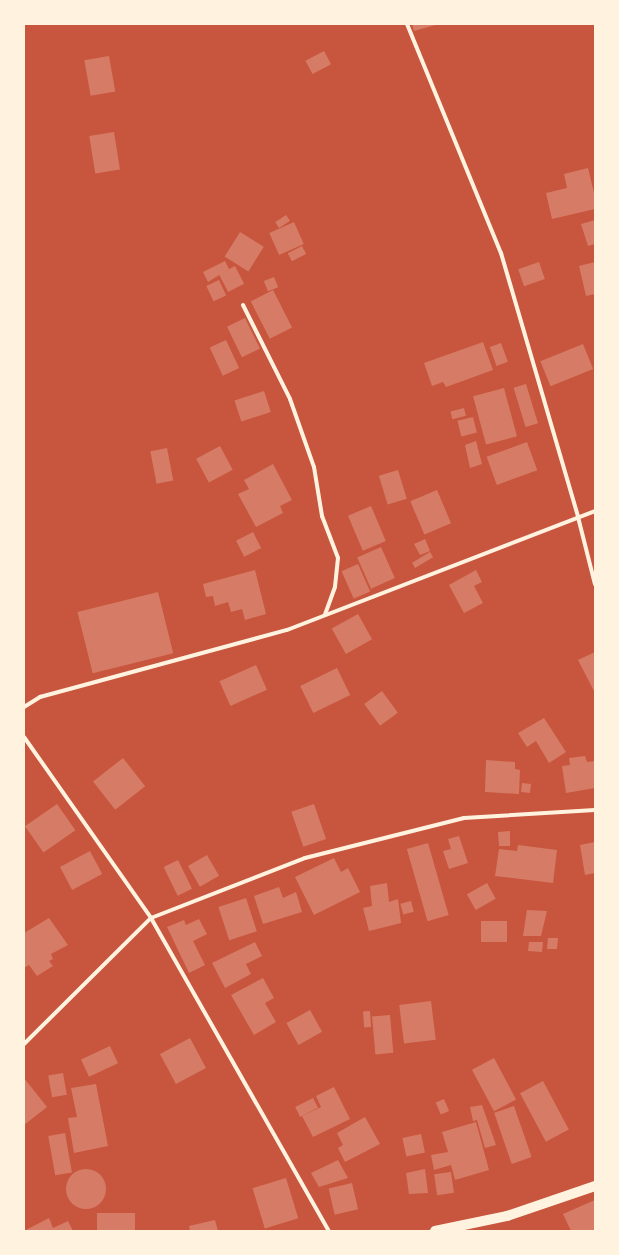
<!DOCTYPE html>
<style>
body{margin:0}
#map{position:relative;width:619px;height:1255px;overflow:hidden;background:#c8553d;font-family:"Open Sans",sans-serif}
div>[style]{position:absolute}
.building>*{inset:0;background:#d67c66;transform-origin:0 0}
.round{border-radius:50%}
.minor>*{height:4px;margin:-2px;padding:0 2px;transform-origin:2px;border-radius:2px;background:#fff3e0}
.primary>*{height:10px;margin:-5px;padding:0 5px;transform-origin:5px;border-radius:5px;background:#fff3e0}
span{translate:-50% -50%;white-space:nowrap;text-align:center;line-height:1.15;-webkit-text-stroke:3px #fff3e0;paint-order:stroke}
.frame{position:absolute;inset:0;border:25px solid #fff3e0;pointer-events:none}
</style>
<div id="map">
<div class="building">
<div style="clip-path:polygon(412px 24px,439px 24px,414px 31px)"></div>
<div style="left:324px;top:51px;width:15px;height:21px;rotate:62deg"></div>
<div style="left:109px;top:56px;width:36px;height:25px;rotate:80deg"></div>
<div style="left:114px;top:132px;width:38px;height:25px;rotate:81deg"></div>
<div style="clip-path:polygon(588px 168px,595px 197px,595px 209px,552px 219px,546px 193px,567px 188px,564px 174px)"></div>
<div style="left:286px;top:215px;width:7px;height:13px;rotate:56deg"></div>
<div style="clip-path:polygon(595px 220px,595px 244px,588px 246px,581px 224px)"></div>
<div style="left:294px;top:222px;width:24px;height:27px;rotate:66deg"></div>
<div style="left:240px;top:232px;width:28px;height:29px;rotate:32deg"></div>
<div style="left:302px;top:246px;width:9px;height:16px;rotate:63deg"></div>
<div style="clip-path:polygon(225px 261px,229px 269px,208px 282px,203px 272px)"></div>
<div style="left:539px;top:262px;width:18px;height:22px;rotate:71deg"></div>
<div style="clip-path:polygon(595px 262px,595px 294px,586px 296px,579px 266px)"></div>
<div style="left:235px;top:266px;width:20px;height:18px;rotate:63deg"></div>
<div style="left:274px;top:277px;width:11px;height:11px;rotate:68deg"></div>
<div style="left:219px;top:280px;width:17px;height:14px;rotate:65deg"></div>
<div style="left:273px;top:290px;width:42px;height:25px;rotate:63deg"></div>
<div style="left:245px;top:318px;width:34px;height:20px;rotate:64deg"></div>
<div style="left:226px;top:340px;width:31px;height:18px;rotate:65deg"></div>
<div style="clip-path:polygon(483px 342px,493px 370px,446px 387px,443px 382px,432px 386px,424px 363px)"></div>
<div style="left:501px;top:343px;width:20px;height:12px;rotate:70deg"></div>
<div style="left:583px;top:344px;width:27px;height:46px;rotate:68deg"></div>
<div style="left:526px;top:384px;width:41px;height:13px;rotate:73deg"></div>
<div style="left:504px;top:388px;width:50px;height:32px;rotate:75deg"></div>
<div style="left:264px;top:391px;width:22px;height:31px;rotate:72deg"></div>
<div style="left:464px;top:408px;width:8px;height:14px;rotate:76deg"></div>
<div style="left:473px;top:417px;width:16px;height:16px;rotate:76deg"></div>
<div style="clip-path:polygon(476px 441px,482px 464px,470px 468px,465px 445px)"></div>
<div style="left:527px;top:442px;width:30px;height:43px;rotate:70deg"></div>
<div style="left:220px;top:446px;width:27px;height:27px;rotate:62deg"></div>
<div style="left:167px;top:448px;width:33px;height:17px;rotate:79deg"></div>
<div style="clip-path:polygon(273px 464px,292px 500px,280px 506px,283px 513px,256px 527px,238px 494px,249px 489px,244px 480px)"></div>
<div style="left:398px;top:470px;width:30px;height:20px;rotate:73deg"></div>
<div style="left:437px;top:490px;width:36px;height:29px;rotate:67deg"></div>
<div style="left:371px;top:506px;width:38px;height:25px;rotate:67deg"></div>
<div style="left:253px;top:532px;width:18px;height:19px;rotate:63deg"></div>
<div style="clip-path:polygon(425px 539px,430px 551px,420px 555px,414px 544px)"></div>
<div style="left:381px;top:547px;width:34px;height:26px;rotate:66deg"></div>
<div style="left:430px;top:552px;width:6px;height:21px;rotate:59deg"></div>
<div style="left:358px;top:564px;width:30px;height:18px;rotate:66deg"></div>
<div style="clip-path:polygon(255px 570px,266px 614px,245px 620px,242px 609px,231px 612px,228px 602px,215px 606px,213px 596px,206px 597px,203px 584px)"></div>
<div style="clip-path:polygon(476px 570px,482px 582px,474px 586px,483px 603px,464px 613px,449px 585px)"></div>
<div style="left:158px;top:592px;width:63px;height:83px;rotate:76deg"></div>
<div style="left:358px;top:614px;width:29px;height:30px;rotate:61deg"></div>
<div style="clip-path:polygon(595px 652px,595px 693px,578px 660px)"></div>
<div style="left:256px;top:665px;width:27px;height:40px;rotate:66deg"></div>
<div style="left:337px;top:668px;width:30px;height:41px;rotate:64deg"></div>
<div style="left:382px;top:691px;width:27px;height:22px;rotate:54deg"></div>
<div style="clip-path:polygon(544px 718px,566px 752px,549px 763px,536px 741px,527px 747px,518px 733px)"></div>
<div style="clip-path:polygon(585px 756px,587px 762px,595px 761px,595px 788px,566px 793px,562px 766px,570px 765px,569px 758px)"></div>
<div style="left:123px;top:758px;width:36px;height:38px;rotate:52deg"></div>
<div style="clip-path:polygon(486px 760px,515px 762px,515px 769px,520px 770px,519px 794px,485px 792px)"></div>
<div style="left:522px;top:783px;width:9px;height:9px;rotate:6deg"></div>
<div style="left:57px;top:804px;width:32px;height:39px;rotate:55deg"></div>
<div style="left:314px;top:804px;width:37px;height:24px;rotate:71deg"></div>
<div style="clip-path:polygon(510px 831px,510px 846px,499px 846px,498px 832px)"></div>
<div style="clip-path:polygon(459px 836px,468px 863px,449px 869px,443px 851px,451px 849px,448px 839px)"></div>
<div style="clip-path:polygon(595px 842px,595px 873px,585px 875px,580px 845px)"></div>
<div style="left:428px;top:843px;width:75px;height:22px;rotate:74deg"></div>
<div style="clip-path:polygon(518px 845px,557px 850px,553px 883px,495px 876px,499px 849px,517px 851px)"></div>
<div style="left:90px;top:851px;width:26px;height:34px;rotate:62deg"></div>
<div style="left:207px;top:855px;width:24px;height:22px;rotate:60deg"></div>
<div style="clip-path:polygon(334px 858px,341px 872px,348px 868px,360px 892px,314px 915px,295px 877px)"></div>
<div style="left:178px;top:860px;width:32px;height:16px;rotate:64deg"></div>
<div style="clip-path:polygon(387px 883px,389px 902px,398px 899px,401px 923px,369px 931px,363px 908px,372px 906px,370px 886px)"></div>
<div style="left:487px;top:883px;width:18px;height:23px;rotate:61deg"></div>
<div style="clip-path:polygon(279px 887px,283px 898px,296px 892px,302px 912px,263px 924px,254px 896px)"></div>
<div style="left:246px;top:898px;width:35px;height:29px;rotate:72deg"></div>
<div style="left:411px;top:901px;width:11px;height:11px;rotate:75deg"></div>
<div style="clip-path:polygon(527px 910px,547px 911px,541px 936px,523px 936px)"></div>
<div style="clip-path:polygon(49px 918px,68px 945px,51px 954px,53px 959px,49px 961px,53px 966px,37px 976px,29px 965px,24px 968px,24px 933px)"></div>
<div style="clip-path:polygon(199px 919px,207px 934px,193px 941px,205px 965px,189px 973px,167px 927px,184px 920px,186px 925px)"></div>
<div style="left:481px;top:921px;width:26px;height:21px"></div>
<div style="clip-path:polygon(548px 938px,558px 938px,557px 949px,547px 949px)"></div>
<div style="clip-path:polygon(255px 942px,262px 956px,246px 964px,251px 974px,225px 988px,212px 963px)"></div>
<div style="clip-path:polygon(529px 942px,543px 942px,542px 952px,528px 951px)"></div>
<div style="clip-path:polygon(263px 978px,274px 998px,265px 1003px,276px 1022px,254px 1035px,231px 995px)"></div>
<div style="left:431px;top:1001px;width:39px;height:32px;rotate:83deg"></div>
<div style="left:310px;top:1010px;width:25px;height:27px;rotate:61deg"></div>
<div style="left:370px;top:1011px;width:16px;height:7px;rotate:86deg"></div>
<div style="left:390px;top:1015px;width:38px;height:18px;rotate:85deg"></div>
<div style="left:190px;top:1038px;width:34px;height:34px;rotate:62deg"></div>
<div style="left:110px;top:1046px;width:19px;height:32px;rotate:65deg"></div>
<div style="left:494px;top:1058px;width:47px;height:25px;rotate:62deg"></div>
<div style="left:63px;top:1073px;width:22px;height:15px;rotate:80deg"></div>
<div style="clip-path:polygon(24px 1078px,47px 1107px,24px 1125px)"></div>
<div style="left:543px;top:1081px;width:55px;height:26px;rotate:62deg"></div>
<div style="clip-path:polygon(96px 1084px,108px 1146px,74px 1153px,68px 1118px,77px 1117px,71px 1088px)"></div>
<div style="clip-path:polygon(334px 1087px,350px 1119px,313px 1137px,302px 1116px,321px 1107px,316px 1096px)"></div>
<div style="left:313px;top:1098px;width:11px;height:20px;rotate:63deg"></div>
<div style="left:444px;top:1099px;width:13px;height:9px;rotate:67deg"></div>
<div style="clip-path:polygon(482px 1105px,496px 1145px,485px 1148px,477px 1120px,473px 1121px,470px 1107px)"></div>
<div style="left:514px;top:1106px;width:54px;height:21px;rotate:71deg"></div>
<div style="clip-path:polygon(365px 1117px,380px 1144px,345px 1162px,338px 1148px,343px 1145px,337px 1133px)"></div>
<div style="clip-path:polygon(476px 1122px,489px 1170px,455px 1180px,451px 1165px,434px 1170px,431px 1155px,448px 1152px,442px 1132px)"></div>
<div style="left:65px;top:1133px;width:40px;height:17px;rotate:80deg"></div>
<div style="left:421px;top:1134px;width:19px;height:19px;rotate:78deg"></div>
<div style="clip-path:polygon(338px 1160px,348px 1178px,319px 1187px,311px 1173px)"></div>
<div style="clip-path:polygon(425px 1169px,428px 1193px,409px 1194px,406px 1173px)"></div>
<div class="round" style="left:66px;top:1169px;width:40px;height:40px"></div>
<div style="left:451px;top:1172px;width:21px;height:17px;rotate:82deg"></div>
<div style="left:286px;top:1178px;width:42px;height:35px;rotate:73deg"></div>
<div style="left:352px;top:1183px;width:27px;height:24px;rotate:77deg"></div>
<div style="clip-path:polygon(595px 1200px,595px 1231px,571px 1231px,563px 1214px)"></div>
<div style="left:135px;top:1213px;width:18px;height:38px;rotate:90deg"></div>
<div style="clip-path:polygon(49px 1218px,53px 1228px,68px 1221px,73px 1231px,24px 1231px)"></div>
<div style="clip-path:polygon(215px 1220px,218px 1231px,190px 1231px,189px 1226px)"></div>
</div>
<div class="minor">
<div style="left:407px;top:24px;width:248px;rotate:67.7deg"></div>
<div style="left:501px;top:253px;width:275px;rotate:73.7deg"></div>
<div style="left:578px;top:517px;width:69px;rotate:75.8deg"></div>
<div style="left:243px;top:305px;width:105px;rotate:63.4deg"></div>
<div style="left:290px;top:399px;width:72px;rotate:70.6deg"></div>
<div style="left:314px;top:467px;width:50px;rotate:80.7deg"></div>
<div style="left:322px;top:516px;width:45px;rotate:69.1deg"></div>
<div style="left:338px;top:558px;width:29px;rotate:96deg"></div>
<div style="left:335px;top:587px;width:29px;rotate:110deg"></div>
<div style="left:24px;top:707px;width:19px;rotate:-32deg"></div>
<div style="left:40px;top:697px;width:256px;rotate:-15.2deg"></div>
<div style="left:287px;top:630px;width:330px;rotate:-21.1deg"></div>
<div style="left:24px;top:737px;width:221px;rotate:54.9deg"></div>
<div style="left:151px;top:918px;width:360px;rotate:60.4deg"></div>
<div style="left:24px;top:1044px;width:179px;rotate:-44.8deg"></div>
<div style="left:151px;top:918px;width:165px;rotate:-21.3deg"></div>
<div style="left:305px;top:858px;width:164px;rotate:-14.1deg"></div>
<div style="left:464px;top:818px;width:131px;rotate:-3.5deg"></div>
</div>
<div class="primary">
<div style="left:435px;top:1231px;width:74px;rotate:-11.8deg"></div>
<div style="left:507px;top:1216px;width:93px;rotate:-18.8deg"></div>
</div>
<div class="frame"></div>
</div>
